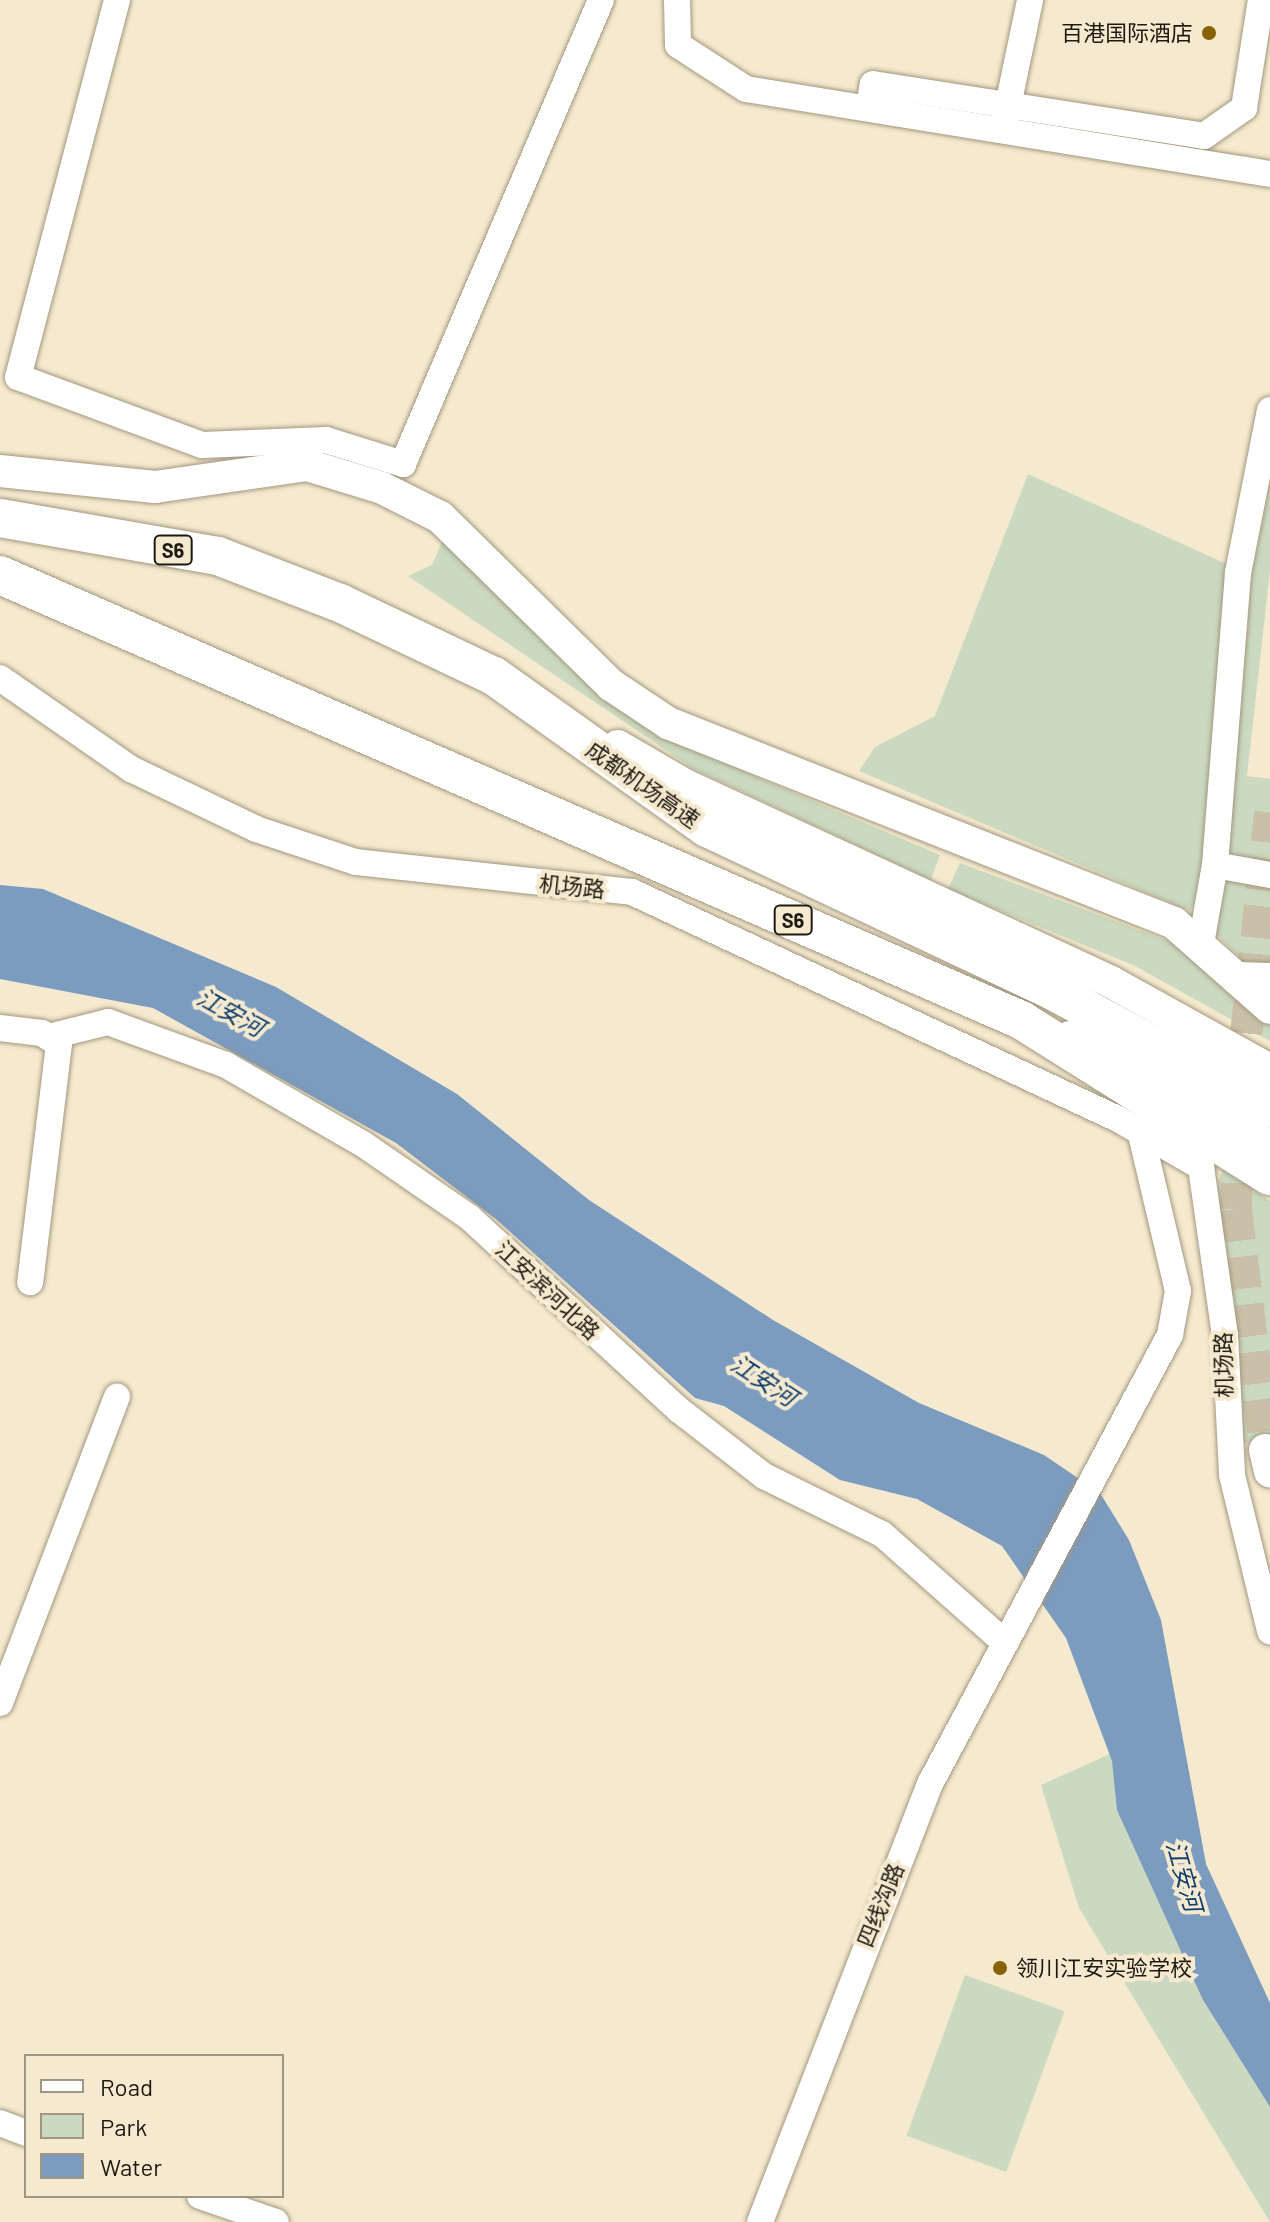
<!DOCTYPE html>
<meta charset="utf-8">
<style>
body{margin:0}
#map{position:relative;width:1270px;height:2222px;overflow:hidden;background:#f5e9cf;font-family:Barlow,"Noto Sans SC",sans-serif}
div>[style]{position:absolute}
.green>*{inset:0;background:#cad9bf;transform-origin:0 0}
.water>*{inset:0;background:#7b9bbf}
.major-tunnel>*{height:32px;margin-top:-16px;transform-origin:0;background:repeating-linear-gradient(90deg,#cac0a9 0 32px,transparent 0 48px)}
.roads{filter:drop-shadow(0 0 2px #a2977f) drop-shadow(0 0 2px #a2977f)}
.minor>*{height:26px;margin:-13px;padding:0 13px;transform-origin:13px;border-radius:13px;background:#fff}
.major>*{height:32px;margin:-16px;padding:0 16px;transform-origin:16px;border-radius:16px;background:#fff}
.highway>*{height:38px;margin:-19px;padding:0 19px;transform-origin:19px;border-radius:19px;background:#fff}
.dots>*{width:22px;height:22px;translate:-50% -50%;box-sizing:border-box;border:4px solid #f5e9cf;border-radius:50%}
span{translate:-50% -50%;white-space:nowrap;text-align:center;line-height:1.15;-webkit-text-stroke:8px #f5e9cf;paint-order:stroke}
.shield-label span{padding:2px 6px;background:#f5e9cf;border:2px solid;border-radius:6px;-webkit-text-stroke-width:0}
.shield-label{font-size:20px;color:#1f1a11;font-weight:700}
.poi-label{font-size:22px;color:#1f1a11}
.right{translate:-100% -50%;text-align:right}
.left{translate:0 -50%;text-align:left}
.street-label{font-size:22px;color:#1f1a11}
.water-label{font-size:24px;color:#11406e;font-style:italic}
.legend{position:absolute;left:24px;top:2054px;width:260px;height:144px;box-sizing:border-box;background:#f5e9cf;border:2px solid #9f9683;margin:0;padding:10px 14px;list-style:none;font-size:24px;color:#1f1a11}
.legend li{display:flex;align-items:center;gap:16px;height:40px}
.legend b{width:40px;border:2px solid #9f9683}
</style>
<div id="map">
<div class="green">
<div style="clip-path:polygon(1028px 474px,1231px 566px,1199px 895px,1190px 911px,859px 771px,875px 747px,935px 716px)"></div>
<div style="clip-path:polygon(1270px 483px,1270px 570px,1247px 776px,1270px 779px,1270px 870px,1227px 859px,1252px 573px)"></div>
<div style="clip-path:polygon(445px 535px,677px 743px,940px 855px,931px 880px,694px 769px,408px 576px,432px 565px)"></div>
<div style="clip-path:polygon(960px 863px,1184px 947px,1270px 1019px,1270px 1041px,1135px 966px,948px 889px)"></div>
<div style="clip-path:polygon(1227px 879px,1270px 880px,1270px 970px,1242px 959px,1213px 931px)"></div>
<div style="clip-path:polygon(1223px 1168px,1270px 1201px,1270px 1440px,1241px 1444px,1216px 1190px)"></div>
<div style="clip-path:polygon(1110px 1754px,1203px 2000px,1270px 2107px,1270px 2222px,1079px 1908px,1041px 1785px)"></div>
<div style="left:965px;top:1975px;width:106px;height:171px;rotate:20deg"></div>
</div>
<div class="water">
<div style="clip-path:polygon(0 885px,43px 889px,276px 987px,457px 1094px,589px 1200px,773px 1320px,919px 1403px,1044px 1455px,1100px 1493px,1129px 1540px,1161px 1620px,1206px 1864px,1270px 2003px,1270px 2107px,1203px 2000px,1117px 1810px,1112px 1761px,1066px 1638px,1002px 1546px,917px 1499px,840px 1480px,724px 1406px,695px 1398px,497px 1220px,396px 1143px,153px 1008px,0 979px)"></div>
</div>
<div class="major-tunnel">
<div style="left:1241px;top:1081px;width:270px;rotate:-83.8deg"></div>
<div style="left:1237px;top:1135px;width:74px;rotate:90.8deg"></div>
<div style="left:1236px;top:1209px;width:243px;rotate:83.1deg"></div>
</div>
<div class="roads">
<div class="minor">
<div style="left:117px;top:0;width:390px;rotate:104.7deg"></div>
<div style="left:18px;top:377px;width:196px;rotate:20.3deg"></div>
<div style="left:202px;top:445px;width:124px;rotate:-2.3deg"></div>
<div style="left:326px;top:440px;width:81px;rotate:17.3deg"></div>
<div style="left:403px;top:464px;width:504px;rotate:-66.89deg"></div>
<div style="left:677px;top:0;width:45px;rotate:88.7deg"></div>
<div style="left:678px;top:45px;width:81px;rotate:32.9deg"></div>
<div style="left:746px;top:89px;width:531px;rotate:9.21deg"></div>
<div style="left:869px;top:108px;width:24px;rotate:-81deg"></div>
<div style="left:873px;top:84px;width:335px;rotate:8.9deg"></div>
<div style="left:1204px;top:136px;width:49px;rotate:-35deg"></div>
<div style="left:1244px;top:108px;width:109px;rotate:-81.1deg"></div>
<div style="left:1005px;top:120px;width:123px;rotate:-78.2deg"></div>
<div style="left:0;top:678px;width:160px;rotate:34.8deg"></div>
<div style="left:131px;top:769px;width:139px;rotate:25.6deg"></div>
<div style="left:256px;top:829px;width:105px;rotate:18.3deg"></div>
<div style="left:356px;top:862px;width:278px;rotate:6.2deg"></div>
<div style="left:632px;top:892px;width:536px;rotate:25.04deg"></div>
<div style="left:1118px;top:1119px;width:96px;rotate:30deg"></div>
<div style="left:1201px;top:1167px;width:170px;rotate:81.9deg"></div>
<div style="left:1225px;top:1335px;width:140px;rotate:87.1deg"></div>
<div style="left:1232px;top:1475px;width:161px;rotate:76.3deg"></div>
<div style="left:1215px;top:865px;width:56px;rotate:10.3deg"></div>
<div style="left:1201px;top:944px;width:80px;rotate:-80deg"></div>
<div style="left:1215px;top:865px;width:293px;rotate:-85.5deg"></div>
<div style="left:1238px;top:573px;width:166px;rotate:-78.9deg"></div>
<div style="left:1238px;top:975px;width:32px;rotate:2deg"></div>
<div style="left:0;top:1028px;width:42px;rotate:6.8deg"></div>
<div style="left:42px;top:1033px;width:20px;rotate:33deg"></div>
<div style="left:59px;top:1044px;width:240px;rotate:96.9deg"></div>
<div style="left:48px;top:1037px;width:62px;rotate:-14deg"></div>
<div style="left:108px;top:1022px;width:126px;rotate:20deg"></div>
<div style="left:226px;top:1065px;width:158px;rotate:30deg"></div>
<div style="left:363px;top:1144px;width:129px;rotate:34.6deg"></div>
<div style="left:469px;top:1217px;width:285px;rotate:42.6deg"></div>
<div style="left:679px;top:1410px;width:108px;rotate:37.8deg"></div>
<div style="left:764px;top:1476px;width:131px;rotate:26.2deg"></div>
<div style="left:882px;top:1534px;width:164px;rotate:41.5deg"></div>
<div style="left:0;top:1703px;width:328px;rotate:-69.1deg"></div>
<div style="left:0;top:2123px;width:28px;rotate:21deg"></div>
<div style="left:200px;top:2196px;width:80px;rotate:18.9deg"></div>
<div style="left:760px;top:2222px;width:472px;rotate:-68.8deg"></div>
<div style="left:931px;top:1782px;width:507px;rotate:-61.87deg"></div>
<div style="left:1170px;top:1335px;width:45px;rotate:-79.7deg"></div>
<div style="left:1178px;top:1291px;width:165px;rotate:-103.3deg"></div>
</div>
<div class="major">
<div style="left:0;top:471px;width:156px;rotate:5.9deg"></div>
<div style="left:155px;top:487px;width:154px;rotate:-8.2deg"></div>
<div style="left:307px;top:465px;width:78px;rotate:17deg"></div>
<div style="left:382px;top:488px;width:65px;rotate:26.6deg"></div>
<div style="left:440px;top:517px;width:240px;rotate:44.5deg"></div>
<div style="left:611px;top:685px;width:69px;rotate:33.7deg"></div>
<div style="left:668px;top:723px;width:544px;rotate:21.57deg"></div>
<div style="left:1174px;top:923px;width:128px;rotate:41.5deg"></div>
<div style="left:618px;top:746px;width:78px;rotate:30.2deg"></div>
<div style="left:685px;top:785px;width:469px;rotate:24.8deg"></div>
<div style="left:1111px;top:982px;width:182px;rotate:29deg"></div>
<div style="left:1070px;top:1037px;width:87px;rotate:23.6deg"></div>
<div style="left:1150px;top:1072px;width:141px;rotate:31.7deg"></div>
<div style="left:1265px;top:1450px;width:22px;rotate:77deg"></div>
</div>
<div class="highway">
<div style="left:0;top:518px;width:221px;rotate:9.9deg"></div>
<div style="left:218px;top:556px;width:131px;rotate:21.1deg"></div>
<div style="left:340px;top:603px;width:170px;rotate:25.4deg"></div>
<div style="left:494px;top:676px;width:262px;rotate:35.5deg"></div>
<div style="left:707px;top:828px;width:382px;rotate:25.2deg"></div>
<div style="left:1053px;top:991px;width:247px;rotate:28.3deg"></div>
<div style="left:0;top:575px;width:1114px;rotate:23.55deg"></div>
<div style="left:1021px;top:1020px;width:294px;rotate:32.1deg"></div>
</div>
</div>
<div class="dots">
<div style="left:1209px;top:33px;background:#886100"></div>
<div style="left:1000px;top:1968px;background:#886100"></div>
</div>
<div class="shield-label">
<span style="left:173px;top:550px">S6</span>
<span style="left:793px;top:920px">S6</span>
</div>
<div class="poi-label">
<span class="right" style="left:1193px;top:33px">百港国际酒店</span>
<span class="left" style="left:1016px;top:1968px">领川江安实验学校</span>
</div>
<div class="street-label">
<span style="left:643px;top:784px;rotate:35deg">成都机场高速</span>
<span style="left:572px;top:886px;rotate:6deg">机场路</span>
<span style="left:548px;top:1290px;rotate:43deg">江安滨河北路</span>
<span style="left:1223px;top:1365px;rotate:-91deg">机场路</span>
<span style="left:880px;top:1905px;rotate:-68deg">四线沟路</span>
</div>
<div class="water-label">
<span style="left:231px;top:1012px;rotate:29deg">江安河</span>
<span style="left:764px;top:1380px;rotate:33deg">江安河</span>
<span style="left:1185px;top:1876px;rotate:74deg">江安河</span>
</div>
<ul class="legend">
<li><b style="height:10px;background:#fff"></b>Road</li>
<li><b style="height:22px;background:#cad9bf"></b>Park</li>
<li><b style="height:22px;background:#7b9bbf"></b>Water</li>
</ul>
</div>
